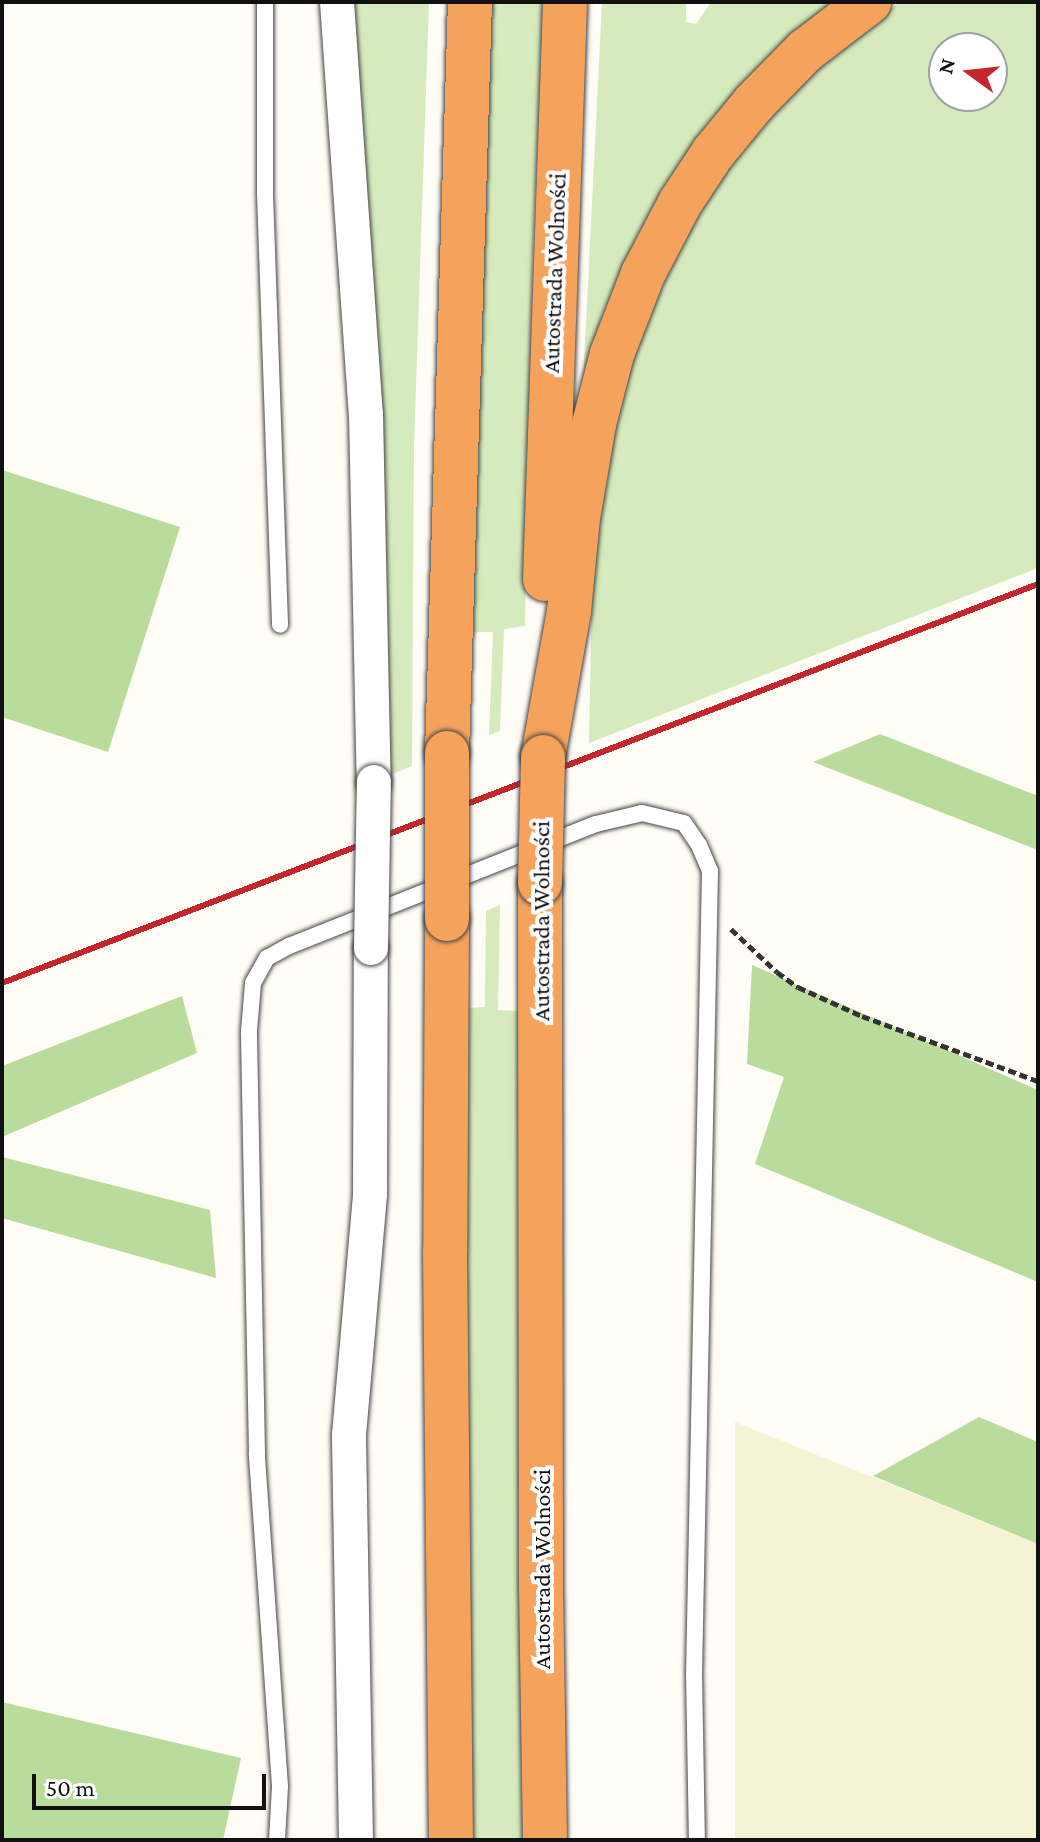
<!DOCTYPE html>
<meta charset="utf-8">
<style>
body{margin:0}
#map{position:relative;width:1040px;height:1842px;overflow:hidden;background:#fffdf5;font-family:"Crimson Pro",serif}
div>[style]{position:absolute}
.farmland>*{inset:0;background:#f6f3d4}
.green>*{inset:0;background:#d5ebbd}
.forest>*{inset:0;background:#b9dc9c}
.path>*{height:5px;margin-top:-2.5px;transform-origin:0;background:repeating-linear-gradient(90deg,#333 0 8px,transparent 0 12px)}
.roads{filter:drop-shadow(0 0 2px #444) drop-shadow(0 0 2px #444)}
.service>*{height:16px;margin:-8px;padding:0 8px;transform-origin:8px;border-radius:8px;background:#fff}
.minor>*{height:34px;margin:-17px;padding:0 17px;transform-origin:17px;border-radius:17px;background:#fff}
.motorway>*{height:44px;margin:-22px;padding:0 22px;transform-origin:22px;border-radius:22px;background:#f5a25d}
.rail>*{height:6px;margin:-3px;padding:0 3px;transform-origin:3px;border-radius:3px;background:#c4262e}
.bridges{filter:drop-shadow(0 0 2px #444) drop-shadow(0 0 2px #444)}
.minor-bridge>*{height:34px;margin:-17px;padding:0 17px;transform-origin:17px;border-radius:17px;background:#fff}
.motorway-bridge>*{height:44px;margin:-22px;padding:0 22px;transform-origin:22px;border-radius:22px;background:#f5a25d}
span{translate:-50% -50%;white-space:nowrap;text-align:center;line-height:1.15;-webkit-text-stroke:8px #fff;paint-order:stroke}
.street-label{font-size:24px;color:#111}
.frame{position:absolute;inset:0;border:4px solid #111;pointer-events:none}
.north{position:absolute;left:928px;top:32px;width:80px;height:80px;box-sizing:border-box;background:#fff;border:2px solid #a0a0a0;border-radius:50%;rotate:285deg;font-size:22px;font-weight:700;line-height:32px;text-align:center;color:#111}
.north::after{content:'';display:block;margin:auto;width:28px;height:36px;background:#c4262e;clip-path:polygon(50% 0,100% 100%,50% 72%,0 100%)}
.scale{position:absolute;left:32px;top:1774px;width:234px;height:36px;box-sizing:border-box;border:4px solid #111;border-top:0;padding-left:10px;font-size:24px;line-height:28px;white-space:nowrap;color:#111;-webkit-text-stroke:6px #fff;paint-order:stroke}
</style>
<div id="map">
<div class="farmland">
<div style="clip-path:polygon(735px 1422px,1038px 1544px,1038px 1840px,735px 1840px)"></div>
</div>
<div class="green">
<div style="clip-path:polygon(351px 2px,429px 2px,414px 446px,412px 766px,387px 776px)"></div>
<div style="clip-path:polygon(491px 2px,545px 2px,533px 235px,525px 626px,504px 629px,500px 731px,489px 735px,493px 632px,471px 632px)"></div>
<div style="clip-path:polygon(602px 2px,686px 2px,686px 22px,696px 24px,711px 2px,836px 2px,583px 383px)"></div>
<div style="clip-path:polygon(evenodd,900px 2px,1038px 2px,1038px 568px,589px 743px,592px 583px,602px 484px,622px 385px,642px 325px,705px 200px,764px 117px,837px 47px,900px 2px,944px 48px,992px 48px,992px 96px,944px 96px,944px 48px)"></div>
<div style="clip-path:polygon(500px 905px,498px 1010px,520px 1011px,526px 1840px,471px 1840px,465px 1013px,468px 1008px,485px 1007px,486px 911px)"></div>
</div>
<div class="forest">
<div style="clip-path:polygon(2px 470px,180px 527px,108px 752px,2px 717px)"></div>
<div style="clip-path:polygon(880px 734px,1038px 796px,1038px 850px,813px 762px)"></div>
<div style="clip-path:polygon(752px 965px,1038px 1090px,1038px 1282px,755px 1164px,784px 1077px,747px 1064px)"></div>
<div style="clip-path:polygon(182px 996px,197px 1053px,2px 1137px,2px 1066px)"></div>
<div style="clip-path:polygon(2px 1157px,210px 1210px,216px 1278px,2px 1218px)"></div>
<div style="clip-path:polygon(979px 1417px,1038px 1442px,1038px 1544px,873px 1476px)"></div>
<div style="clip-path:polygon(2px 1702px,241px 1758px,223px 1840px,2px 1840px)"></div>
</div>
<div class="path">
<div style="left:731px;top:929px;width:63px;rotate:43.1deg"></div>
<div style="left:777px;top:972px;width:26px;rotate:36deg"></div>
<div style="left:798px;top:987px;width:70px;rotate:24.4deg"></div>
<div style="left:862px;top:1016px;width:188px;rotate:20.3deg"></div>
</div>
<div class="roads">
<div class="service">
<div style="left:265px;top:2px;width:192px;rotate:90deg"></div>
<div style="left:265px;top:194px;width:431px;rotate:88deg"></div>
<div style="left:277px;top:1840px;width:54px;rotate:-86.8deg"></div>
<div style="left:280px;top:1786px;width:334px;rotate:-94deg"></div>
<div style="left:257px;top:1453px;width:422px;rotate:-91.1deg"></div>
<div style="left:249px;top:1031px;width:48px;rotate:-85.2deg"></div>
<div style="left:253px;top:983px;width:29px;rotate:-61deg"></div>
<div style="left:267px;top:958px;width:25px;rotate:-29deg"></div>
<div style="left:289px;top:946px;width:330px;rotate:-21.7deg"></div>
<div style="left:596px;top:824px;width:47px;rotate:-13.4deg"></div>
<div style="left:642px;top:813px;width:43px;rotate:13.4deg"></div>
<div style="left:684px;top:823px;width:27px;rotate:56deg"></div>
<div style="left:699px;top:845px;width:28px;rotate:67deg"></div>
<div style="left:710px;top:871px;width:802px;rotate:91.14deg"></div>
<div style="left:694px;top:1673px;width:167px;rotate:89deg"></div>
</div>
<div class="minor">
<div style="left:337px;top:2px;width:413px;rotate:86deg"></div>
<div style="left:366px;top:414px;width:368px;rotate:88.8deg"></div>
<div style="left:356px;top:1840px;width:405px;rotate:-91deg"></div>
<div style="left:349px;top:1435px;width:242px;rotate:-85deg"></div>
<div style="left:370px;top:1194px;width:246px;rotate:-89.8deg"></div>
</div>
<div class="motorway">
<div style="left:545px;top:579px;width:577px;rotate:-88.01deg"></div>
<div style="left:447px;top:753px;width:751px;rotate:-88.25deg"></div>
<div style="left:543px;top:757px;width:148px;rotate:-79.9deg"></div>
<div style="left:569px;top:611px;width:93px;rotate:-84.5deg"></div>
<div style="left:578px;top:518px;width:95px;rotate:-80.3deg"></div>
<div style="left:594px;top:424px;width:72px;rotate:-75.6deg"></div>
<div style="left:612px;top:354px;width:86px;rotate:-68.8deg"></div>
<div style="left:643px;top:274px;width:80px;rotate:-62.5deg"></div>
<div style="left:680px;top:203px;width:60px;rotate:-56.6deg"></div>
<div style="left:713px;top:153px;width:65px;rotate:-50.6deg"></div>
<div style="left:754px;top:103px;width:73px;rotate:-45.6deg"></div>
<div style="left:805px;top:51px;width:81px;rotate:-37.4deg"></div>
<div style="left:540px;top:883px;width:704px;rotate:89.92deg"></div>
<div style="left:541px;top:1587px;width:253px;rotate:89.1deg"></div>
<div style="left:447px;top:919px;width:333px;rotate:90.3deg"></div>
<div style="left:445px;top:1252px;width:588px;rotate:89.42deg"></div>
</div>
</div>
<div class="rail">
<div style="left:2px;top:983px;width:1110px;rotate:-21.06deg"></div>
</div>
<div class="bridges">
<div class="minor-bridge">
<div style="left:371px;top:948px;width:166px;rotate:-89deg"></div>
</div>
<div class="motorway-bridge">
<div style="left:540px;top:883px;width:126px;rotate:-88.6deg"></div>
<div style="left:447px;top:919px;width:166px;rotate:-90deg"></div>
</div>
</div>
<div class="street-label">
<span style="left:554px;top:273px;rotate:-88deg">Autostrada Wolności</span>
<span style="left:541px;top:921px;rotate:-90deg">Autostrada Wolności</span>
<span style="left:542px;top:1569px;rotate:-90deg">Autostrada Wolności</span>
</div>
<div class="frame"></div>
<div class="north">N</div>
<div class="scale">50 m</div>
</div>
